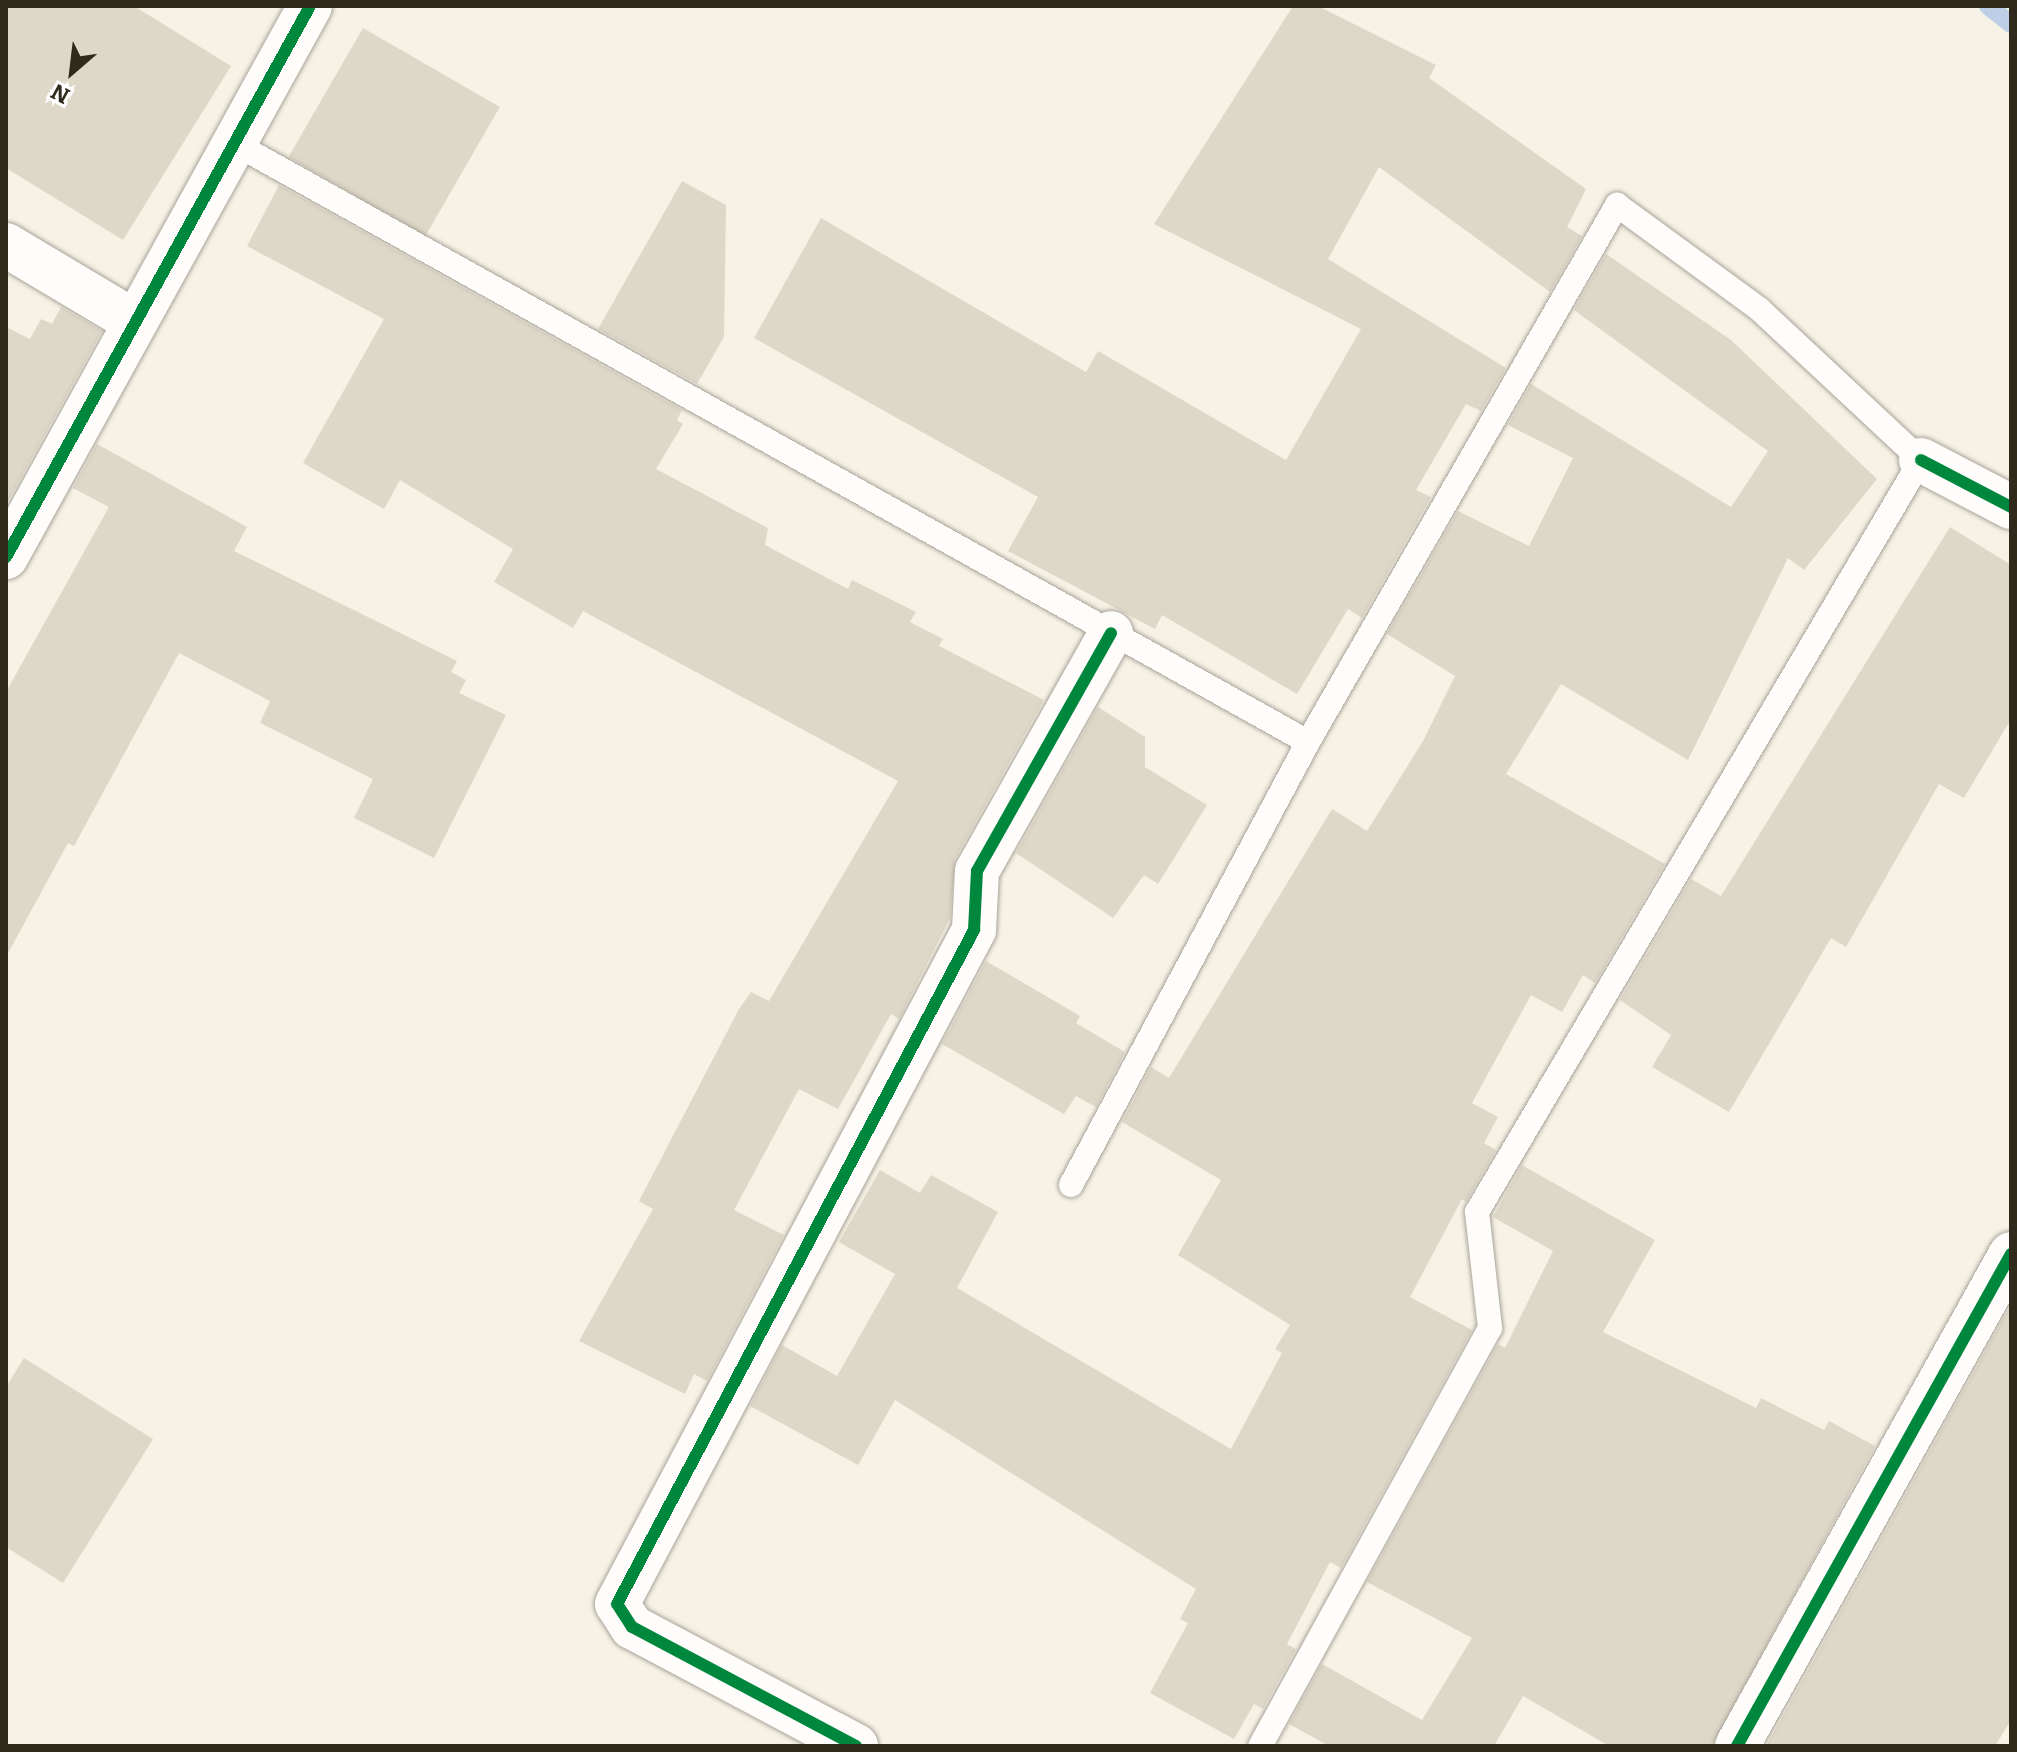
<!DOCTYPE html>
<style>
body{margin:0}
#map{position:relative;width:2017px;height:1752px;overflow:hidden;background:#f7f2e6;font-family:Bitter,serif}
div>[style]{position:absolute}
.stream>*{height:18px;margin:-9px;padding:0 9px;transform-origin:9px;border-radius:9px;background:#bccfe7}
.building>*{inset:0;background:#ded8c9;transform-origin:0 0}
.roads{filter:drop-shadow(0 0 2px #a8a498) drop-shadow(0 0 2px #a8a498)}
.lane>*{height:24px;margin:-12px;padding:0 12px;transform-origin:12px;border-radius:12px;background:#fefdfb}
.street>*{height:44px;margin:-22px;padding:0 22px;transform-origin:22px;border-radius:22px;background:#fefdfb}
.cycleway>*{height:12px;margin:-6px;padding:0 6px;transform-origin:6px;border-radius:6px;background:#00873e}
span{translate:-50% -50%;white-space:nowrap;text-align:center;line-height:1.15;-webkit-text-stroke:6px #fff;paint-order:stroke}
.frame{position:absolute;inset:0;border:8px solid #302a1d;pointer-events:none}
.north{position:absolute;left:32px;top:32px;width:80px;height:80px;-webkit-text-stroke:6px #fff;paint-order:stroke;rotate:208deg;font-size:22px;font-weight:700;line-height:32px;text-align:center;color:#302a1d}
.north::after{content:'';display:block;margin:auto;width:28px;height:36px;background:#302a1d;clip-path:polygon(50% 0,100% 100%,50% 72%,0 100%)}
</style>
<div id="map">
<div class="stream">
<div style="left:1988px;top:6px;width:29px;rotate:38deg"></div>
</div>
<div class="building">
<div style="clip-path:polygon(6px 6px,134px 6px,231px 66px,123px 240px,6px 168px)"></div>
<div style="clip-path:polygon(1293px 6px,1318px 6px,1436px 65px,1429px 78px,1586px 189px,1567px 227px,1582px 236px,1550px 292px,1379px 167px,1328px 259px,1506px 368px,1481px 411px,1466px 404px,1416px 490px,1431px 497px,1362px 618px,1348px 609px,1297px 694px,1162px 615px,1155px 629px,1008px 551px,1038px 497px,754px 338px,821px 218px,1086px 372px,1098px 351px,1286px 460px,1361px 329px,1154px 224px)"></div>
<div style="left:363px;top:28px;width:158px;height:149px;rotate:30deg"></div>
<div style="clip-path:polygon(682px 181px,726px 205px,724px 337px,697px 384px,598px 329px)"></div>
<div style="clip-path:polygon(279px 185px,682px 410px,677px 420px,683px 424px,656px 469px,768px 528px,765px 545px,848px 589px,852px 580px,916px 612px,910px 622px,943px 639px,939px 646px,1044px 700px,955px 859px,950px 918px,899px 1019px,891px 1014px,838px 1109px,799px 1089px,734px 1210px,784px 1235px,707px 1381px,694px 1374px,685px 1394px,579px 1341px,653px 1209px,639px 1201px,739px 1009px,751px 992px,769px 1001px,898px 781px,583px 611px,573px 628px,494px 582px,513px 549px,400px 480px,384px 509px,303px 463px,384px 319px,247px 246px)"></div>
<div style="clip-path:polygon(1606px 254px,1731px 340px,1877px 479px,1804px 570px,1788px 558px,1688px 760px,1561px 684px,1506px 774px,1665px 864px,1595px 983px,1583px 975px,1562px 1012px,1531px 995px,1472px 1103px,1498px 1117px,1484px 1143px,1496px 1150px,1466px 1202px,1462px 1199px,1410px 1297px,1472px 1330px,1341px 1568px,1330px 1562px,1287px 1644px,1296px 1649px,1263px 1709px,1254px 1704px,1234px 1739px,1150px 1693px,1188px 1623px,1180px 1619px,1196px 1589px,895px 1400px,858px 1465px,750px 1406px,782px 1345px,837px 1376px,895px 1274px,839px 1242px,880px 1170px,920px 1193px,931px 1175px,998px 1212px,957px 1288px,1231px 1449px,1282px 1353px,1275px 1349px,1290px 1325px,1178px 1255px,1221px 1180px,1122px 1122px,1151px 1067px,1169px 1078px,1332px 809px,1367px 831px,1423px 741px,1455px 676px,1387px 634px,1458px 511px,1529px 546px,1573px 458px,1508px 425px,1531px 384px,1731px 507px,1768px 451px,1574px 310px)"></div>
<div style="clip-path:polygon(61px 307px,102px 331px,6px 505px,6px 327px,30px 339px,41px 319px,52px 324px)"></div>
<div style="clip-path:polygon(97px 444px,247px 527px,234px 551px,457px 661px,451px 672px,466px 680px,459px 693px,506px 715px,434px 858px,354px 818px,373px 779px,260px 723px,270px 701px,179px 653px,74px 846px,68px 843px,6px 957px,6px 692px,109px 507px,73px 488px)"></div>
<div style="clip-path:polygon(1950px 527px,2011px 565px,2011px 719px,1964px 798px,1939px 784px,1846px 947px,1831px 938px,1729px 1112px,1652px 1067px,1671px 1035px,1620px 1000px,1691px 879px,1721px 896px)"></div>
<div style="clip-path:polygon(1098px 707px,1145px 737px,1145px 767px,1207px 805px,1158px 884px,1144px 875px,1113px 918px,1016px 853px)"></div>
<div style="clip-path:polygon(986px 961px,1080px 1016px,1076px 1023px,1125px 1052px,1096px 1107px,1076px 1096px,1064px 1114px,942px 1044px)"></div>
<div style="clip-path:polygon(1522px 1165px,1655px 1240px,1603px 1332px,1756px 1408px,1761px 1398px,1824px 1430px,1829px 1421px,1875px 1446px,1712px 1746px,1609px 1746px,1523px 1696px,1494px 1746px,1329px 1746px,1289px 1724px,1322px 1664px,1422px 1720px,1472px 1638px,1367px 1582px,1498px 1344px,1505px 1348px,1553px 1251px,1493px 1217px)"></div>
<div style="clip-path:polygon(2011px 1305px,2011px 1720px,1995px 1746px,1766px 1746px)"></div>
<div style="clip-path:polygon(24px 1358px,153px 1439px,63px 1583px,6px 1547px,6px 1387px)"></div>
</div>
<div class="roads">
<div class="lane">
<div style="left:234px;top:143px;width:1230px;rotate:29.15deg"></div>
<div style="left:1071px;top:1185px;width:502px;rotate:-61.85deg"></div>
<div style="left:1308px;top:742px;width:620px;rotate:-60.08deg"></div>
<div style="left:1617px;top:205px;width:176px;rotate:36.2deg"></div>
<div style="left:1759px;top:309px;width:221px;rotate:43deg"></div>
<div style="left:1921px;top:460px;width:873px;rotate:120.56deg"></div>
<div style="left:1477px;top:1212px;width:117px;rotate:83.6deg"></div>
<div style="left:1490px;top:1328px;width:477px;rotate:118.8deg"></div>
</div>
<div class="street">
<div style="left:6px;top:245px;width:150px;rotate:30.8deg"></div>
<div style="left:1921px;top:460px;width:102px;rotate:27.6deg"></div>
<div style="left:6px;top:557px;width:629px;rotate:-61.11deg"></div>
<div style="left:856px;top:1746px;width:254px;rotate:-152deg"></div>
<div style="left:632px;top:1627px;width:27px;rotate:-123deg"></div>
<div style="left:617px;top:1604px;width:763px;rotate:-62.09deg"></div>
<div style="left:974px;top:930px;width:59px;rotate:-87.1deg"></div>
<div style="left:977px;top:871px;width:273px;rotate:-60.6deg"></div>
<div style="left:1737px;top:1746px;width:563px;rotate:-60.89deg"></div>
</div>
</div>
<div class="cycleway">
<div style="left:1921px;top:460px;width:102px;rotate:27.6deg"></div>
<div style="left:6px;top:557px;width:629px;rotate:-61.11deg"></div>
<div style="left:856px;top:1746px;width:254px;rotate:-152deg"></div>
<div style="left:632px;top:1627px;width:27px;rotate:-123deg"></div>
<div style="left:617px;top:1604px;width:763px;rotate:-62.09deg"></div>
<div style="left:974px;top:930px;width:59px;rotate:-87.1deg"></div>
<div style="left:977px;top:871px;width:273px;rotate:-60.6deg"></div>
<div style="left:1737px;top:1746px;width:563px;rotate:-60.89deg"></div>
</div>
<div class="frame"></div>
<div class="north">N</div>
</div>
